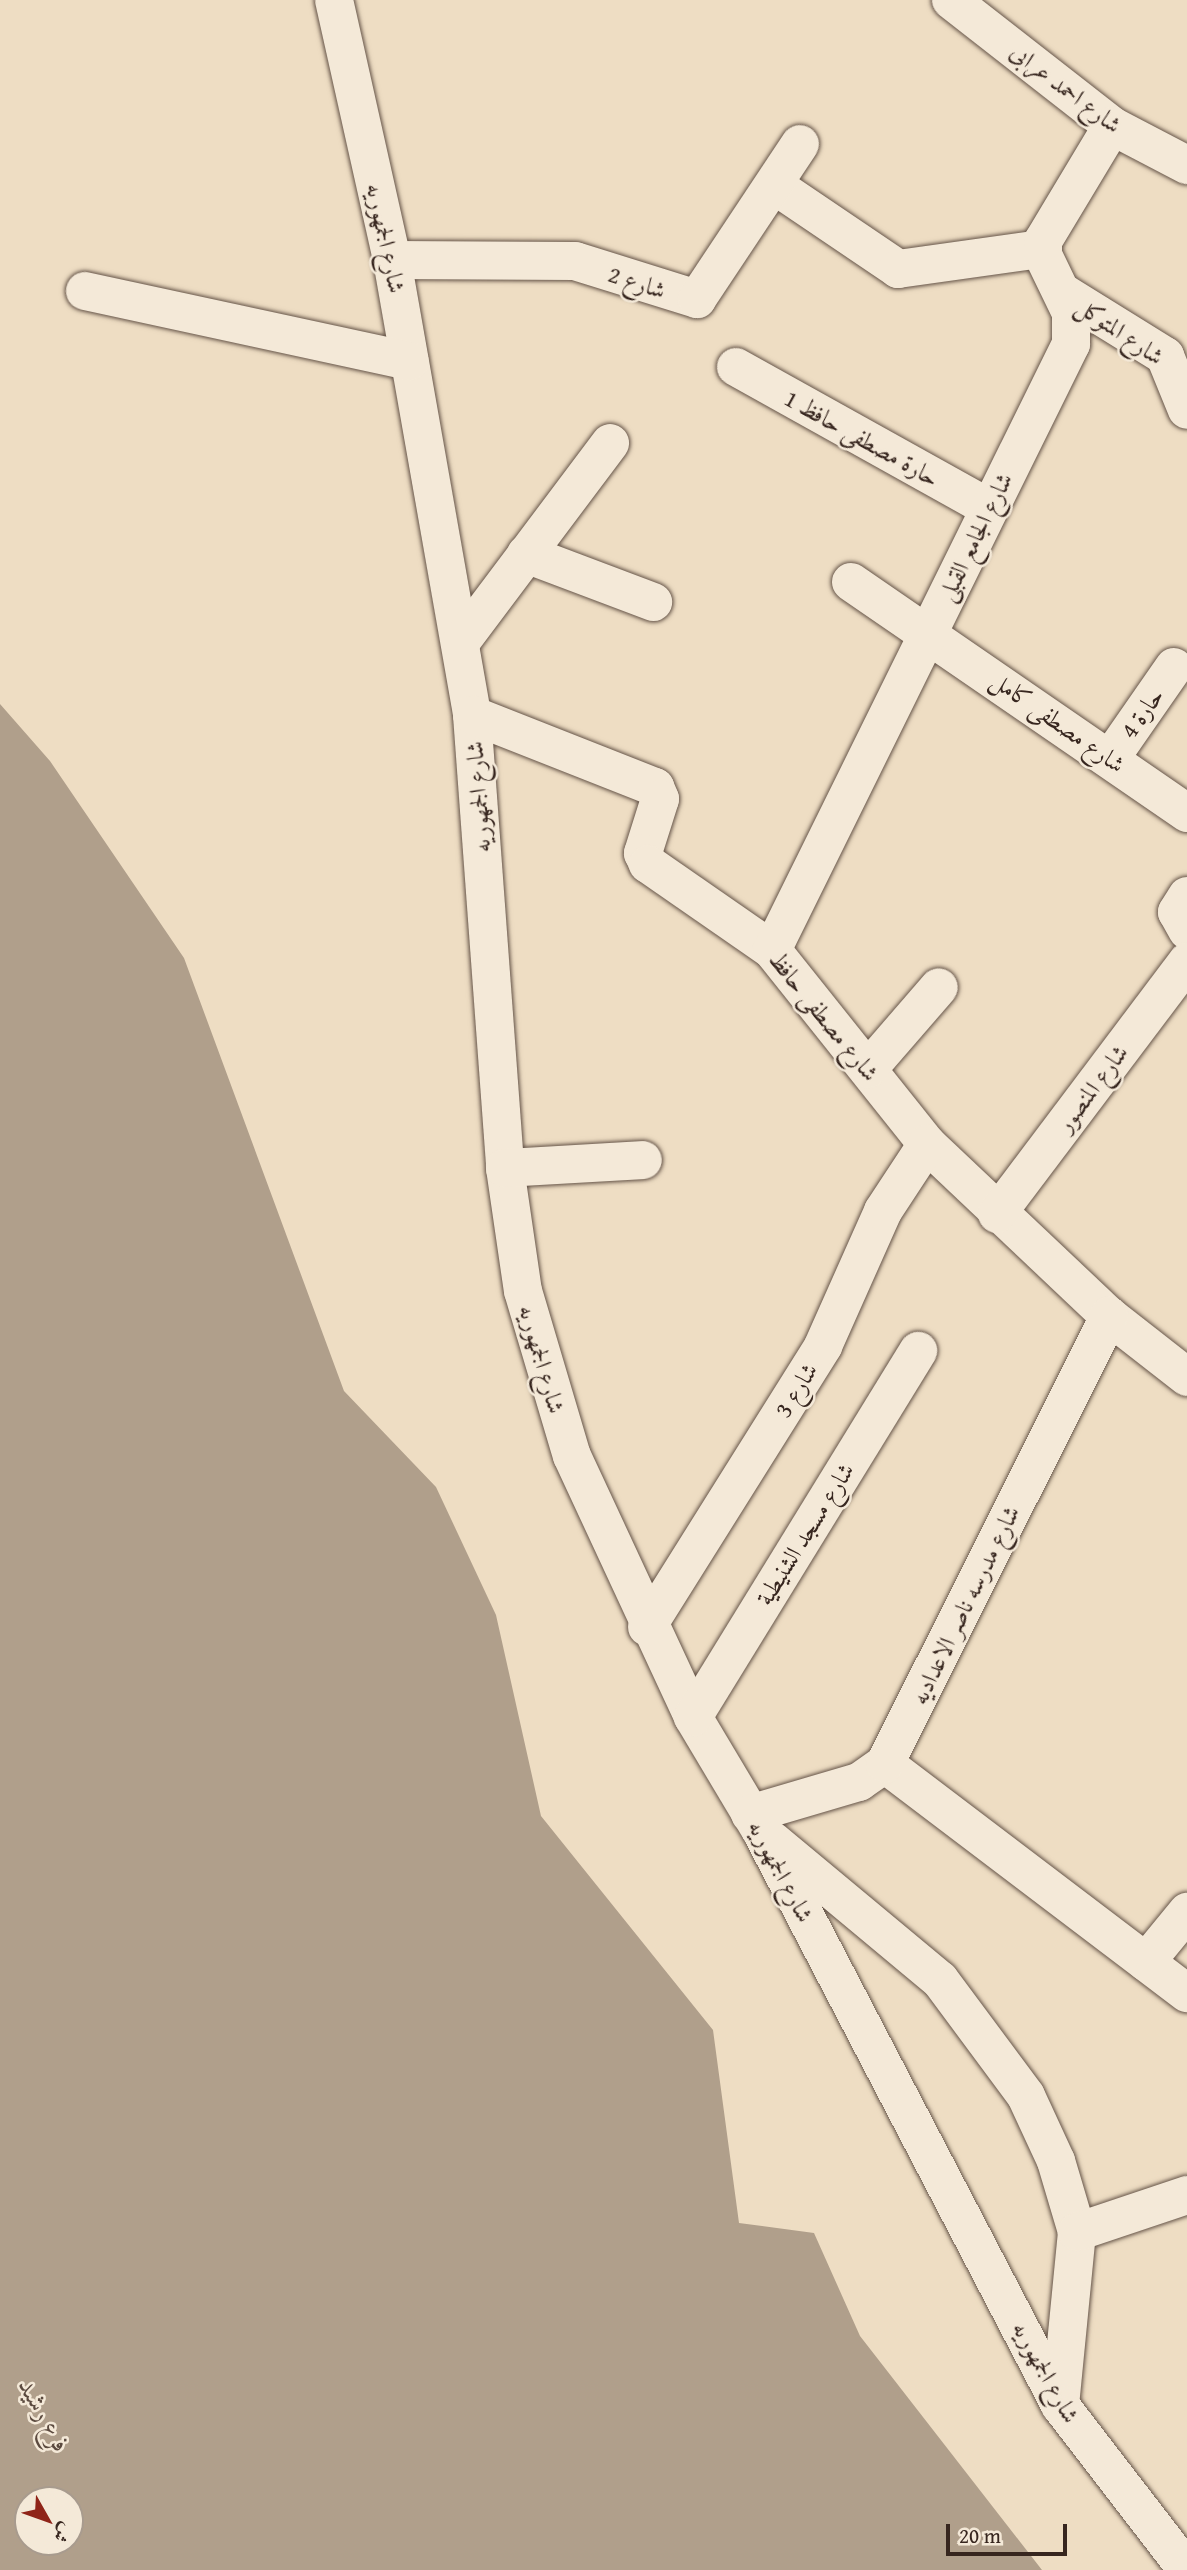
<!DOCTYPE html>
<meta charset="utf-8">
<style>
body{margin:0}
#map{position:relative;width:1187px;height:2570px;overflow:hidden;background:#eeddc3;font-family:"Gentium Book Plus",Amiri,serif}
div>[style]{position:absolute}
.water>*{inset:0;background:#b09f8b}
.roads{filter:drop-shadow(0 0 2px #655448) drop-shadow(0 0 2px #655448)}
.minor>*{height:38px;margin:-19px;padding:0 19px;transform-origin:19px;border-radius:19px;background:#f4e9d8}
span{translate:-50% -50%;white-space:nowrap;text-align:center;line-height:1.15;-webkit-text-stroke:5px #f4e9d8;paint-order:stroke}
.street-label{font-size:24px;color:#37261f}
.water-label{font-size:26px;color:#5b4a3f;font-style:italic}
.north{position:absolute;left:14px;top:2486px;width:70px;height:70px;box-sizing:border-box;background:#f4e9d8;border:2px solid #a89b8e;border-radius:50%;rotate:130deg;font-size:19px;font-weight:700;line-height:28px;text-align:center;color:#37261f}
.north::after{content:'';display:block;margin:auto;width:24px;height:32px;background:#8f2418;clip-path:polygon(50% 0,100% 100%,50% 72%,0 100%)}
.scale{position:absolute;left:946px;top:2524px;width:121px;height:32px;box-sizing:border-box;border:4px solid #37261f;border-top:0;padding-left:9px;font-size:21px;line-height:24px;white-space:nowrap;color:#37261f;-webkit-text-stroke:5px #f4e9d8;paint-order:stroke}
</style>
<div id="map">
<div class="water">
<div style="clip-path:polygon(evenodd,0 704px,50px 761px,184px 958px,344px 1391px,436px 1487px,496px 1615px,541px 1816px,713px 2030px,739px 2223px,814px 2233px,860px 2336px,1042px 2570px,0 2570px,0 704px,28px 2500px,70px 2500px,70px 2542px,28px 2542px,28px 2500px)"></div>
</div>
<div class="roads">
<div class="minor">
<div style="left:334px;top:0;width:266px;rotate:77.4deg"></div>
<div style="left:392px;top:260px;width:462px;rotate:80deg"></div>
<div style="left:472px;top:715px;width:454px;rotate:85.8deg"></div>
<div style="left:505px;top:1168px;width:124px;rotate:81.7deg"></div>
<div style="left:523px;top:1291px;width:172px;rotate:73.5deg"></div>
<div style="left:572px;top:1456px;width:288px;rotate:65.1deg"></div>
<div style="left:693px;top:1717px;width:133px;rotate:59.2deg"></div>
<div style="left:761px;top:1831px;width:647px;rotate:62.48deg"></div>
<div style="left:1060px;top:2405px;width:208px;rotate:52.4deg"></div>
<div style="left:951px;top:0;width:204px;rotate:38deg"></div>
<div style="left:1112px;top:126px;width:85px;rotate:27.5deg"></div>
<div style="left:774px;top:185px;width:150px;rotate:34.1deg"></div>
<div style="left:898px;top:269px;width:144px;rotate:-8deg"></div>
<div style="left:392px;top:260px;width:183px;rotate:0.3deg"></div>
<div style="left:575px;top:261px;width:128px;rotate:17.3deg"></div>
<div style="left:697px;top:299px;width:186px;rotate:-56.4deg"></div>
<div style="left:85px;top:291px;width:332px;rotate:12.2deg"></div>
<div style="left:1065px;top:294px;width:118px;rotate:31.8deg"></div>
<div style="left:1165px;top:356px;width:58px;rotate:67.8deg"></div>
<div style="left:736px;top:367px;width:290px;rotate:29.1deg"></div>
<div style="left:526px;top:554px;width:136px;rotate:20.7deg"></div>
<div style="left:851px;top:582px;width:408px;rotate:34.5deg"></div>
<div style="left:460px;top:643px;width:250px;rotate:-53.1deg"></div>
<div style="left:472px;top:715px;width:197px;rotate:21.5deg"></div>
<div style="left:655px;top:787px;width:13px;rotate:67deg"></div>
<div style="left:660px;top:799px;width:57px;rotate:107.5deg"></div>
<div style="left:643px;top:853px;width:12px;rotate:66deg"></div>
<div style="left:648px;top:864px;width:151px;rotate:34.7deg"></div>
<div style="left:772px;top:950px;width:248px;rotate:51.4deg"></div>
<div style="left:927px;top:1144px;width:250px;rotate:43.4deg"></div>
<div style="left:1109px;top:1316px;width:99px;rotate:38deg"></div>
<div style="left:1110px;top:759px;width:112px;rotate:-55.2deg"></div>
<div style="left:1187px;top:896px;width:19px;rotate:122deg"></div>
<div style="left:1177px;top:912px;width:21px;rotate:61deg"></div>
<div style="left:772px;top:950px;width:676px;rotate:-63.74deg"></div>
<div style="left:1071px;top:344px;width:31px;rotate:-90deg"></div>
<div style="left:1071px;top:313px;width:64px;rotate:-115.8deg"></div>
<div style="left:1043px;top:255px;width:14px;rotate:-90deg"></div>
<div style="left:1043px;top:241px;width:134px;rotate:-59deg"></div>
<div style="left:868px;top:1069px;width:108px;rotate:-49.1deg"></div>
<div style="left:505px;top:1168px;width:138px;rotate:-3.3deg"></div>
<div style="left:997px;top:1214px;width:316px;rotate:-53deg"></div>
<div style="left:647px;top:1627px;width:332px;rotate:-57.9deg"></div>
<div style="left:823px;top:1346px;width:148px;rotate:-66deg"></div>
<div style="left:883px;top:1211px;width:80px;rotate:-56.7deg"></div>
<div style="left:693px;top:1717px;width:430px;rotate:-58.4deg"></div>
<div style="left:885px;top:1764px;width:379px;rotate:37.2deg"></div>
<div style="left:750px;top:1814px;width:114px;rotate:-16.4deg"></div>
<div style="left:859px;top:1782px;width:32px;rotate:-35deg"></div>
<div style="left:885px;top:1764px;width:501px;rotate:-63.43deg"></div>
<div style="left:773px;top:1841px;width:217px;rotate:39.8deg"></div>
<div style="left:940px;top:1980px;width:144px;rotate:53.4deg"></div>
<div style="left:1026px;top:2096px;width:72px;rotate:65.2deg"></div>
<div style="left:1056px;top:2161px;width:74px;rotate:73.5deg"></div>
<div style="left:1077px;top:2232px;width:174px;rotate:95.6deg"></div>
<div style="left:1146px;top:1962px;width:65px;rotate:-50.6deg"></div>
<div style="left:1077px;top:2232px;width:116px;rotate:-18.6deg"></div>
</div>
</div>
<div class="street-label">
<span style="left:1066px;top:88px;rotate:37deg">شارع احمد عرابى</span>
<span style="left:386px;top:238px;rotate:78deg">شارع الجمهوريه</span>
<span style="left:637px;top:282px;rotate:18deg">شارع 2</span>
<span style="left:1120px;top:331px;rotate:34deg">شارع المتوكل</span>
<span style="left:862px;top:438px;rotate:29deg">حارة مصطفى حافظ 1</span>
<span style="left:975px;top:537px;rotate:-64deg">شارع الجامع القبلى</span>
<span style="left:1142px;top:713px;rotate:-55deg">حارة 4</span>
<span style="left:1058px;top:722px;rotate:35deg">شارع مصطفى كامل</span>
<span style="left:478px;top:797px;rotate:-94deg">شارع الجمهوريه</span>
<span style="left:824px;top:1016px;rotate:51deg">شارع مصطفى حافظ</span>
<span style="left:1092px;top:1088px;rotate:-53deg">شارع المنصور</span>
<span style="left:542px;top:1359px;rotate:74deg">شارع الجمهوريه</span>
<span style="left:796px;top:1390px;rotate:-58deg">شارع 3</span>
<span style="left:805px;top:1534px;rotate:-58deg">شارع مسجد الشنيطية</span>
<span style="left:965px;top:1605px;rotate:-64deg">شارع مدرسه ناصر الاعداديه</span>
<span style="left:781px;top:1871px;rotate:62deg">شارع الجمهوريه</span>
<span style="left:1046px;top:2372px;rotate:61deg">شارع الجمهوريه</span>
</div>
<div class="water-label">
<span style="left:45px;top:2415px;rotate:61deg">فرع رشيد</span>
</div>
<div class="north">ش</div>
<div class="scale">20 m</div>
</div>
